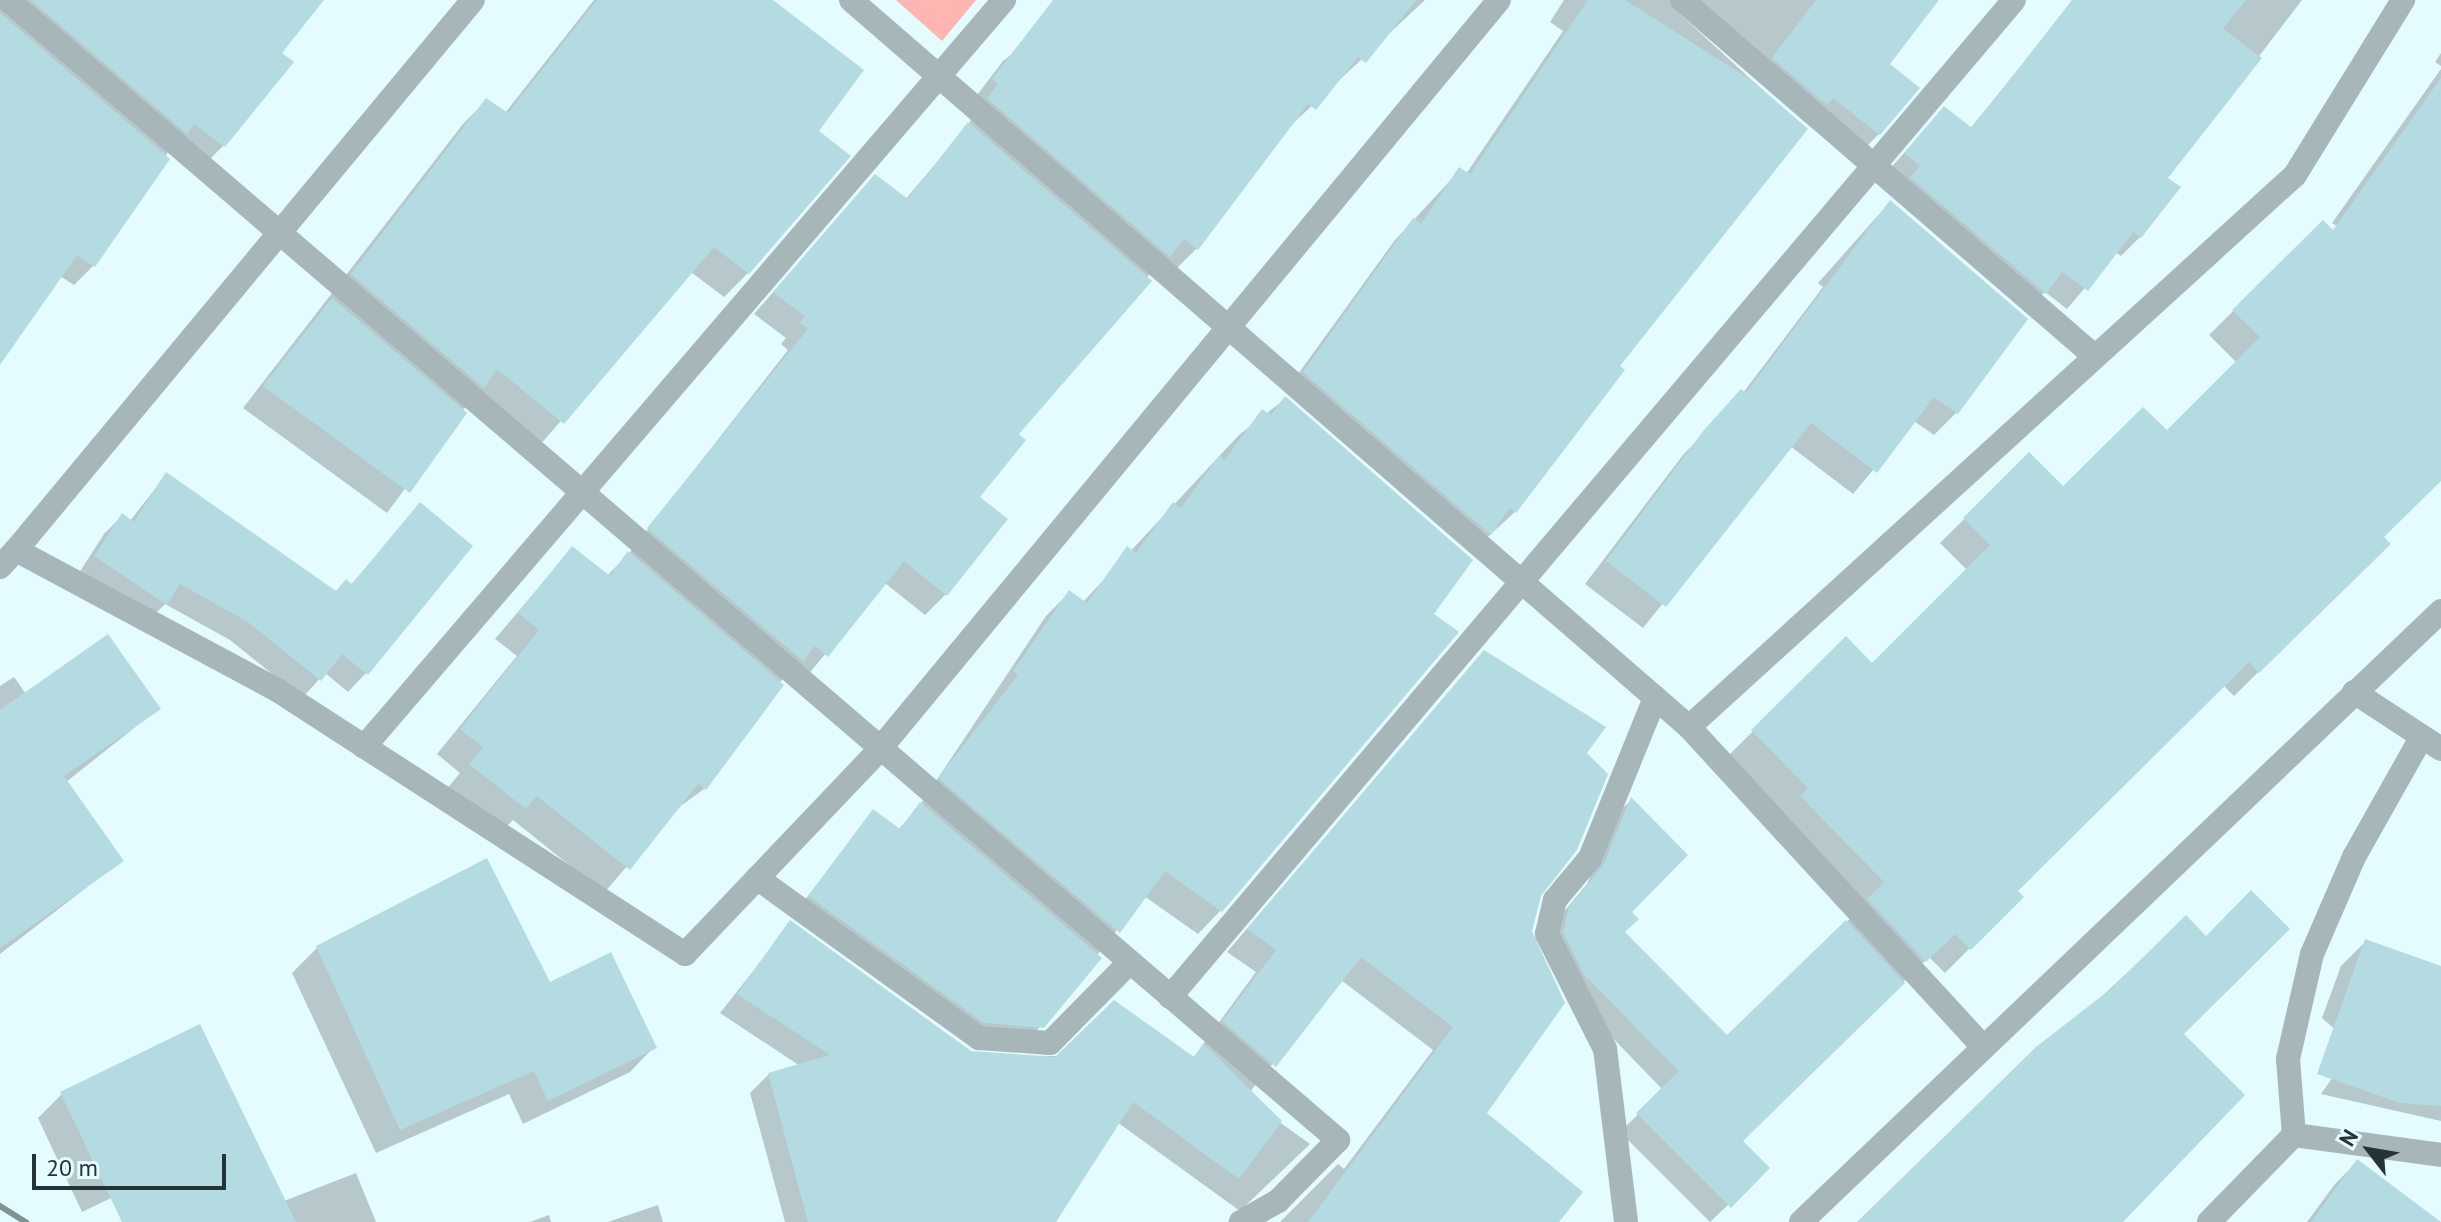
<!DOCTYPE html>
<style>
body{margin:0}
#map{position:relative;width:2441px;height:1222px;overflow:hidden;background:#e4fbff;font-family:"PT Sans",sans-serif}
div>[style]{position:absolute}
.green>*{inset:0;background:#ffb5b1}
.shadow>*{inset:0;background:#0003}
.building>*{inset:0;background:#b5dbe2}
.service>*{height:24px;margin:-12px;padding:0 12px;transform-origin:12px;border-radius:12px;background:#a6b6b9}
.minor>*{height:24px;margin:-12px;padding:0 12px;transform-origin:12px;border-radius:12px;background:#a6b6b9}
.tertiary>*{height:24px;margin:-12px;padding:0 12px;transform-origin:12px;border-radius:12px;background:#a6b6b9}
.rail>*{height:6px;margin:-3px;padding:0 3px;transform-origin:3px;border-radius:3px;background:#7f9295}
span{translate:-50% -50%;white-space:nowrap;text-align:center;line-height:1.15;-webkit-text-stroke:6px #e4fbff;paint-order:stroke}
.north{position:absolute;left:2329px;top:1110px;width:80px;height:80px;-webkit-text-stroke:6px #e4fbff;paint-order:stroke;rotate:301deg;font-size:22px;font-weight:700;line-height:32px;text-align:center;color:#243335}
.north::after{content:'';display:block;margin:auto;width:28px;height:36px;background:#243335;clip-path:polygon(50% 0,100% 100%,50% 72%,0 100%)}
.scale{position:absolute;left:32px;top:1154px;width:194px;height:36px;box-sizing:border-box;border:4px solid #243335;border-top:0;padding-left:10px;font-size:24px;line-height:28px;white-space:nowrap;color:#243335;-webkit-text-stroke:6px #e4fbff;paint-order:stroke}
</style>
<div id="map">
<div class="green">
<div style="clip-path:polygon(896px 0,976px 0,942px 41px)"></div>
</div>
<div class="shadow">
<div style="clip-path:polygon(0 0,321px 0,280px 54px,291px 62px,223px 146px,201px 168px,172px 146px,93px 266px,74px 285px,60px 276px,0 362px)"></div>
<div style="clip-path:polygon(594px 0,770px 0,816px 131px,748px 273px,724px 297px,691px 272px,539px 446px,475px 394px,387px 513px,243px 408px,463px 124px,487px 100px,505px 113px)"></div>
<div style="clip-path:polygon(1082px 0,1425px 0,1288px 128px,1196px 249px,1174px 271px,1162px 262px,1146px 278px,1016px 434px,978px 498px,946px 594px,925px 615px,885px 583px,806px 677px,794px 667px,779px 683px,704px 789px,675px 810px,604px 893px,513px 820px,501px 832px,447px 789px,460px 773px,437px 754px,517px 656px,495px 639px,572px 548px,607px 576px,630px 552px,788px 350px,781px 344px,786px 338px,754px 314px,875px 176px,905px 200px,969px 124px,977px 107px,971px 103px,1003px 61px)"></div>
<div style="clip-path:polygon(1564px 0,1937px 0,1887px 65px,1879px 134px,1860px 153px,1806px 123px,1670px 5px,1805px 129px,1617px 366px,1515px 512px,1470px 553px,1285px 392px,1395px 240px,1460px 170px,1466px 174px,1563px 31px,1550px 22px)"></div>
<div style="clip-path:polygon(2074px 0,2302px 0,2166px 178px,2140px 237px,2121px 256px,2115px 252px,2067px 309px,2045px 292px,2025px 312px,1886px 173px,1944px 109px,1970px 129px)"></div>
<div style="clip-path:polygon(2441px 53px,2441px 66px,2435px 62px)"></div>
<div style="clip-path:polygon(2441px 69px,2441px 295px,2332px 223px)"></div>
<div style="clip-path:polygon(1890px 202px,2025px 319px,1956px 413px,1934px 435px,1914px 421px,1853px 494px,1790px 446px,1643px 628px,1585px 584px,1683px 455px,1743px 393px,1823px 287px,1818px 283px)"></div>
<div style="clip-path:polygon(2316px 229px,2441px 347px,2441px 478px,2382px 537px,2388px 544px,2234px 696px,2223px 685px,2016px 891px,2021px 897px,1945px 973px,1929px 957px,1740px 1141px,1767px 1168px,1710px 1222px,1620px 1132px,1663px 1090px,1569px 993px,1552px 926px,1587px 884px,1614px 817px,1631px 800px,1623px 932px,1727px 1038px,1861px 908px,1728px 756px,1846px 639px,1872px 665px,1967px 570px,1940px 543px,2029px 455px,2063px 489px,2167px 433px,2237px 363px,2209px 335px)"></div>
<div style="clip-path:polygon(1285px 399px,1221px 910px,1198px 934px,1144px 896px,1030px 1039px,971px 1035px,797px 910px,873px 812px,898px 830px,920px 805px,1046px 616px,1069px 593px,1083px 602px,1239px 435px)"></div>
<div style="clip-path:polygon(166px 475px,335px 593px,350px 586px,420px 505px,366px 673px,348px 692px,325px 673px,302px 698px,230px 640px,165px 604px,147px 622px,77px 576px,104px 534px,122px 516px,130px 521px)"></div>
<div style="clip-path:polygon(1484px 652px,1585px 753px,1539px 895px,1485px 1113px,1556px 1222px,1280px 1222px,1338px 1164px,1344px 1169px,1433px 1050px,1341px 980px,1252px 1089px,1249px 1100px,1310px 1144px,1240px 1211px,1099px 1109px,1055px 1222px,785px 1222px,750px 1093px,769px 1074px,800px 1066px,720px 1013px,791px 923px,976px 1055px,1193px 1058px,1256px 972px,1227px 952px)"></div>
<div style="clip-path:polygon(14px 677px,26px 694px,158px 709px,66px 782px,121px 861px,0 954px,0 686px)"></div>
<div style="clip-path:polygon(486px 861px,549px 984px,654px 1047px,630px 1072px,523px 1124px,509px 1094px,376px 1153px,292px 973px,317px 948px)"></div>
<div style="clip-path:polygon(2186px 918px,2181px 1034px,2119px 1222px,1859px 1222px)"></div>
<div style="clip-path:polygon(2366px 941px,2441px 978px,2441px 1121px,2321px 1094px,2354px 1046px,2322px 1018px,2341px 966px)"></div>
<div style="clip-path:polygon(62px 1094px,284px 1201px,356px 1173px,376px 1222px,185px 1222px,165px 1172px,82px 1212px,38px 1118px)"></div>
<div style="clip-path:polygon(2357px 1162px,2400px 1222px,2307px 1222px,2335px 1184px)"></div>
<div style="clip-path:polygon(658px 1205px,663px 1222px,608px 1222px)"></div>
<div style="clip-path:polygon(549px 1215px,551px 1222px,530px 1222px)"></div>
</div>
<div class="building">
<div style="clip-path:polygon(31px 0,324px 0,282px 53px,294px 62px,225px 147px,194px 124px,187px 134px)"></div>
<div style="clip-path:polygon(597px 0,773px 0,864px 70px,819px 131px,851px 156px,749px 274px,714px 247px,564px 424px,497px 369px,484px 388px,351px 274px,486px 98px,508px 113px)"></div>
<div style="clip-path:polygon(1053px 0,1416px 0,1366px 63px,1358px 57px,1316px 110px,1308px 104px,1198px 250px,1184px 239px,1170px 257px,987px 98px,998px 84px,992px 79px)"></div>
<div style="clip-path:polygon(1588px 0,1625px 0,1754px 82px,1808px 129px,1620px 366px,1625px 370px,1516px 513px,1510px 508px,1491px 535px,1303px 372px,1413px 218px,1421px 224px,1459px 167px,1470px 174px)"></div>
<div style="clip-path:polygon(1816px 0,1939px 0,1890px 64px,1920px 88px,1880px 135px,1833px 98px,1827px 105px,1772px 58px)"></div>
<div style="clip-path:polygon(2072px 0,2246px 0,2223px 29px,2262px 58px,2168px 178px,2181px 187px,2141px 238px,2133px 232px,2088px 291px,2062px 272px,2046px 294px,1910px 177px,1920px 166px,1904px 153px,1944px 106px,1972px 128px)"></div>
<div style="clip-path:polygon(0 13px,170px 159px,95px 267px,77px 255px,0 365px)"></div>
<div style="clip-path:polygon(2441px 78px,2441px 481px,2384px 537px,2391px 544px,2259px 673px,2249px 662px,2018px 891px,2024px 897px,1971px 950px,1955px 934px,1926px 962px,1867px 899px,1884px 882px,1800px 796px,1808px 788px,1751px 730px,1846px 636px,1872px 663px,1990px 545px,1963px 518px,2029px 452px,2063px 486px,2143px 407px,2167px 430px,2260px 337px,2232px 310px,2323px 220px,2333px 230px)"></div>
<div style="clip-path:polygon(968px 122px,1152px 281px,1019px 434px,1026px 440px,980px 497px,1008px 519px,947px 596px,904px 561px,828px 657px,815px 646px,803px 661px,647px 528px,808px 329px,800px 323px,805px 316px,773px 292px,875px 174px,908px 199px)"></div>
<div style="clip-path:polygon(1890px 200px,2028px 319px,1958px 414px,1934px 397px,1877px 473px,1811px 423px,1666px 607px,1606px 561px,1704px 430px,1741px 389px,1746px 393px)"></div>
<div style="clip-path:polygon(332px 298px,467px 413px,410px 493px,263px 386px)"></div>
<div style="clip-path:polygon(1285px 396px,1473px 560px,1434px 614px,1459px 632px,1222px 912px,1165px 871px,1120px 933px,938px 778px,1018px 675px,1013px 671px,1069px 590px,1087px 603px,1127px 546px,1136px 553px,1173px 502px,1181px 508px,1219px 456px,1225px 460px,1262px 409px,1271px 415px)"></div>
<div style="clip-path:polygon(166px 472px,336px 591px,346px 579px,352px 584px,420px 502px,473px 546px,368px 675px,342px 654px,321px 681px,248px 622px,180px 584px,167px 605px,94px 556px,122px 513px,134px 522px)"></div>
<div style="clip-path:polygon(572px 546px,610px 576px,628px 551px,784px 685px,706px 790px,698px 784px,630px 870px,537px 796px,526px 809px,469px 764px,483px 747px,460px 729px,539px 630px,518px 613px)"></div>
<div style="clip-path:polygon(108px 634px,161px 709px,64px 776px,124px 861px,0 948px,0 710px)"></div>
<div style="clip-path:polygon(1484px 650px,1606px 727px,1587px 753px,1608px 774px,1577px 850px,1541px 896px,1532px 931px,1565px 1003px,1487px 1113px,1583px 1192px,1559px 1222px,1308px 1222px,1453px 1027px,1361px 957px,1276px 1067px,1222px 1021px,1276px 950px,1247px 929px)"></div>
<div style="clip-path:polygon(1631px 797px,1688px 855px,1632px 912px,1639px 919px,1625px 932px,1727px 1035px,1846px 920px,1905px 983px,1743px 1141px,1770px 1168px,1731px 1208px,1636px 1113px,1679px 1071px,1585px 976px,1563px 932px,1569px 907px,1604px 864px)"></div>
<div style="clip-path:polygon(920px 802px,1102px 958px,1044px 1028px,984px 1023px,808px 896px,873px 809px,900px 829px)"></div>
<div style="clip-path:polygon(487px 858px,550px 982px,611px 952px,657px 1048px,548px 1101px,534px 1071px,400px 1130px,316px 946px)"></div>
<div style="clip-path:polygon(2251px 890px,2290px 929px,2184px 1034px,2245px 1095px,2123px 1222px,1857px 1222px,2036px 1047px,2112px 988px,2186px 915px,2206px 936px)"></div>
<div style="clip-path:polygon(790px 920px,971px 1051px,1055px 1057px,1114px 1000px,1194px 1057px,1204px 1044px,1282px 1121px,1239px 1179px,1133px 1102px,1056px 1222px,808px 1222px,768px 1073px,830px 1055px,737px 994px)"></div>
<div style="clip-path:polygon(2365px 939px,2441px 966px,2441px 1106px,2400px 1103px,2317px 1074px)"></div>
<div style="clip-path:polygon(200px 1024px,296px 1222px,122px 1222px,60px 1092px)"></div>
<div style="clip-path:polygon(2357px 1159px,2441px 1222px,2311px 1222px)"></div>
</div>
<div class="service">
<div style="left:2354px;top:692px;width:104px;rotate:33.2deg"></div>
<div style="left:757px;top:878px;width:274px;rotate:35.8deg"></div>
<div style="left:979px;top:1038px;width:71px;rotate:4deg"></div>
<div style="left:1050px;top:1043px;width:112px;rotate:-45.4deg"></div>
<div style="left:1626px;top:1222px;width:174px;rotate:-96.9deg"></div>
<div style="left:1605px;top:1049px;width:129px;rotate:-116.8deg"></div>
<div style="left:1547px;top:934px;width:35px;rotate:-77deg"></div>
<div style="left:1555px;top:900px;width:55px;rotate:-50.2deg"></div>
<div style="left:1590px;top:858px;width:173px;rotate:-67.9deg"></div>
</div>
<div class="minor">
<div style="left:8px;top:0;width:1752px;rotate:40.6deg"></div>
<div style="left:1338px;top:1140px;width:86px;rotate:134.5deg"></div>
<div style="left:1278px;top:1201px;width:43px;rotate:150.4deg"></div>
<div style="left:851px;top:0;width:1109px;rotate:40.94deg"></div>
<div style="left:1689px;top:727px;width:431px;rotate:47.4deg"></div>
<div style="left:1682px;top:0;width:542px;rotate:40.81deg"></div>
<div style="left:0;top:567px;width:23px;rotate:-47deg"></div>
<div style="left:16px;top:550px;width:296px;rotate:28.2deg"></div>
<div style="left:277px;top:690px;width:486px;rotate:32.9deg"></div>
<div style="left:685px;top:954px;width:282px;rotate:-46.4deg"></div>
<div style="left:879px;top:750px;width:973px;rotate:-50.42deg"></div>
<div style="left:1689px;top:727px;width:820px;rotate:-42.33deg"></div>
<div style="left:2295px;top:175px;width:206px;rotate:-58.3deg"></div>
<div style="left:2421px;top:738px;width:137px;rotate:119.4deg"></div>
<div style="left:2354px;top:857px;width:106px;rotate:113.4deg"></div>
<div style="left:2312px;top:954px;width:108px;rotate:102.9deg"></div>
<div style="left:2288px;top:1059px;width:76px;rotate:85.5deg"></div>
<div style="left:2294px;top:1135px;width:148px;rotate:7.7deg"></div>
<div style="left:364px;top:747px;width:984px;rotate:-49.41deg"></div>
<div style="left:1170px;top:997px;width:1306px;rotate:-49.75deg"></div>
<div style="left:1801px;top:1222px;width:885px;rotate:-43.67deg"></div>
<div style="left:2209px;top:1222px;width:122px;rotate:-45.7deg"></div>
</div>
<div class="tertiary">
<div style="left:16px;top:550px;width:715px;rotate:-50.28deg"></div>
</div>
<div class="rail">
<div style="left:0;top:1206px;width:31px;rotate:32deg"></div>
</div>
<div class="north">N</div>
<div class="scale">20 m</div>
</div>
